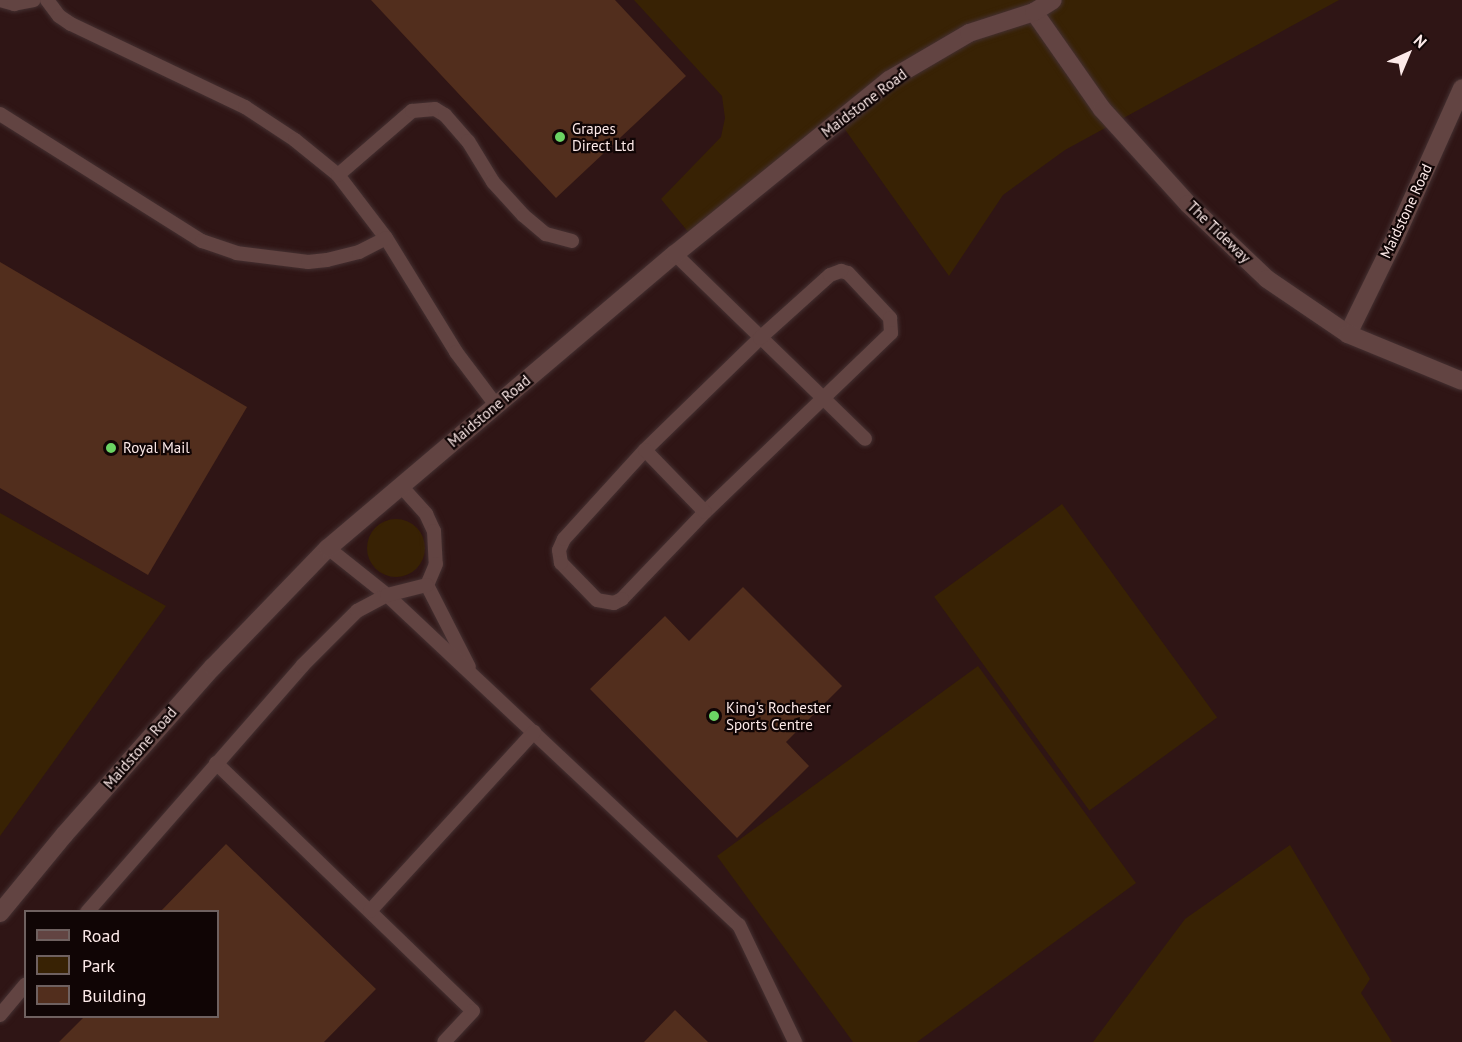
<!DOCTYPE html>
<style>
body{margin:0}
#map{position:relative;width:1462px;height:1042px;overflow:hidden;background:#2f1515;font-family:"PT Sans",sans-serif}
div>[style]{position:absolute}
.green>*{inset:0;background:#382204;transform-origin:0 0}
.round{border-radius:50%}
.building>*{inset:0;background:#522e1d}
.roads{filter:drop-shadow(0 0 2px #443031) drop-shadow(0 0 2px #443031)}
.service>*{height:14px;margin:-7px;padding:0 7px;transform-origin:7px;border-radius:7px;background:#624442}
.minor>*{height:18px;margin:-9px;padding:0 9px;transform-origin:9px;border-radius:9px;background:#624442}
.tertiary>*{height:18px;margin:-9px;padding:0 9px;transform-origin:9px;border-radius:9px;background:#624442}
.secondary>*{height:18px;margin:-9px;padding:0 9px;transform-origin:9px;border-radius:9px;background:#624442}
.dots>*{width:16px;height:16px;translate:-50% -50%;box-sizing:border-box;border:3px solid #100505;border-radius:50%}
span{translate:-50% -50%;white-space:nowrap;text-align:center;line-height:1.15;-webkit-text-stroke:4.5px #100505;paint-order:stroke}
.street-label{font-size:15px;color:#fdeae9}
.poi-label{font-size:15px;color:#fdeae9}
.left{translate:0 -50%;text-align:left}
.legend{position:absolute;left:24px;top:910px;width:195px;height:108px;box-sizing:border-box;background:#100505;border:2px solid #6f6160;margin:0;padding:8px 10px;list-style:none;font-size:18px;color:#fdeae9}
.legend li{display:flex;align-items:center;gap:12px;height:30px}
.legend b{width:30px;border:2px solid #6f6160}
.north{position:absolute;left:1378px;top:24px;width:60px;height:60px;-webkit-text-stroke:4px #100505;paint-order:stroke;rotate:44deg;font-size:16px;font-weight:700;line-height:24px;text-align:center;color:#fdeae9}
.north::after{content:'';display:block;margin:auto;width:21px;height:27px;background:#fdeae9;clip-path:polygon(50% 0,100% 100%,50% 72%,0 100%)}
</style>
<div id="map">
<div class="green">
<div style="clip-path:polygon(634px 0,1339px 0,1065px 150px,1003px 195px,949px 276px,839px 121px,694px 239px,661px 199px,721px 137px,725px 118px,722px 96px)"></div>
<div style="left:1062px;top:504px;width:264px;height:158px;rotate:54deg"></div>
<div style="clip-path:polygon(0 513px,166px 606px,0 836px)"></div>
<div class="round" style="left:367px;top:519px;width:58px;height:58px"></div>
<div style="clip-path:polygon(978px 666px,1136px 883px,917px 1042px,853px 1042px,717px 856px)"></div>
<div style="clip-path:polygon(1290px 845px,1370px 979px,1361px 993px,1392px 1042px,1093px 1042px,1185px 919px)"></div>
</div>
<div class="building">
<div style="clip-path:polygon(371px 0,615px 0,686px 76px,556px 198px)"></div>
<div style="clip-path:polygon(0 262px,247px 407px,148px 575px,0 488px)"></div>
<div style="clip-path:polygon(743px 587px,842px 686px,786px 742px,809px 766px,737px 838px,590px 689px,665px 616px,689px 641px)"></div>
<div style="clip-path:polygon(226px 844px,376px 989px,324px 1042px,59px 1042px,84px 1017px,218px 1017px,218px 912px,160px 912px)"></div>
<div style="clip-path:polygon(675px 1010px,708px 1042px,644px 1042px)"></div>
</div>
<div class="roads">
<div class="service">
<div style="left:0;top:0;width:15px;rotate:16deg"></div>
<div style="left:14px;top:4px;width:20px;rotate:-11deg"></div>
<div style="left:47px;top:0;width:20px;rotate:53deg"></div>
<div style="left:59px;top:16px;width:14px;rotate:34deg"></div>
<div style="left:71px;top:24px;width:193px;rotate:25.5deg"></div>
<div style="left:245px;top:107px;width:60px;rotate:33.4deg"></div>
<div style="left:295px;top:140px;width:55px;rotate:39.1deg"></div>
<div style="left:338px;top:175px;width:79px;rotate:52.7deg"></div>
<div style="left:386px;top:238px;width:134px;rotate:58.4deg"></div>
<div style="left:456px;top:352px;width:66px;rotate:53deg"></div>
<div style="left:0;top:114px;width:239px;rotate:32.2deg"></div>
<div style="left:202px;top:241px;width:36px;rotate:19deg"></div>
<div style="left:236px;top:253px;width:73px;rotate:7.1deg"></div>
<div style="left:308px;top:262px;width:19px;rotate:-6deg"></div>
<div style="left:327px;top:260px;width:33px;rotate:-14deg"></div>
<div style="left:359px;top:252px;width:30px;rotate:-27deg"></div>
<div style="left:338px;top:175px;width:98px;rotate:-40.9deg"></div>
<div style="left:412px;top:111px;width:23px;rotate:-5deg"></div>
<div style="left:435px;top:109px;width:12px;rotate:31deg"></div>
<div style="left:445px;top:115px;width:35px;rotate:49deg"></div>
<div style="left:468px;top:141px;width:48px;rotate:58.6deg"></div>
<div style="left:493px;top:182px;width:45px;rotate:47.7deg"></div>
<div style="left:523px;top:215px;width:30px;rotate:40deg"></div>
<div style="left:546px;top:234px;width:27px;rotate:15deg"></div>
<div style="left:675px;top:254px;width:265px;rotate:44.2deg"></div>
<div style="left:841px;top:271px;width:7px;rotate:16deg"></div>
<div style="left:848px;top:273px;width:62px;rotate:47deg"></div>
<div style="left:890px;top:318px;width:15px;rotate:86deg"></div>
<div style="left:891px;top:333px;width:258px;rotate:136.1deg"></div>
<div style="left:705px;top:512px;width:120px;rotate:133.7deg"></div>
<div style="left:622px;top:599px;width:9px;rotate:153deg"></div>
<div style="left:614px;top:603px;width:17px;rotate:-170deg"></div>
<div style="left:597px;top:600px;width:52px;rotate:-134.2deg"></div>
<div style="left:561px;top:563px;width:13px;rotate:-99deg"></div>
<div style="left:559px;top:550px;width:12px;rotate:-66deg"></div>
<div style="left:564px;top:539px;width:120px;rotate:-47.7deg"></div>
<div style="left:645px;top:450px;width:161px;rotate:-44.2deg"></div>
<div style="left:760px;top:338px;width:94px;rotate:-42deg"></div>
<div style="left:830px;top:275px;width:12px;rotate:-20deg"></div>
<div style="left:645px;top:450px;width:86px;rotate:45.9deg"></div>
<div style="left:401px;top:486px;width:38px;rotate:48deg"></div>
<div style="left:426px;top:514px;width:19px;rotate:65deg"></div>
<div style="left:434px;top:531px;width:33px;rotate:87deg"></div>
<div style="left:436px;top:564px;width:23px;rotate:113deg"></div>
<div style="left:427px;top:585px;width:92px;rotate:62.9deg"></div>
<div style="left:328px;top:548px;width:75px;rotate:38.5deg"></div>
<div style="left:387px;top:595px;width:482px;rotate:43.2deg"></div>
<div style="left:739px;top:925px;width:130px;rotate:64.4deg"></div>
<div style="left:216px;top:763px;width:357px;rotate:44deg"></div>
<div style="left:473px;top:1011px;width:42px;rotate:133.1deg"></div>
<div style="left:370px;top:911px;width:243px;rotate:-47.5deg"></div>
<div style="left:87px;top:912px;width:327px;rotate:-48.8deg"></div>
<div style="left:302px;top:666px;width:78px;rotate:-45deg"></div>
<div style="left:357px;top:611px;width:34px;rotate:-28deg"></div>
<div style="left:387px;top:595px;width:41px;rotate:-14deg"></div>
<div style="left:0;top:1015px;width:40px;rotate:-50deg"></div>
</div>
<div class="minor">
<div style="left:1348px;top:334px;width:107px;rotate:-63.9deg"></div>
<div style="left:1395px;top:238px;width:164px;rotate:-65.9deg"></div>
</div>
<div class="tertiary">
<div style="left:1034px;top:12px;width:118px;rotate:55deg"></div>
<div style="left:1102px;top:109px;width:128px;rotate:47.8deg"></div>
<div style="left:1188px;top:204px;width:109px;rotate:43.5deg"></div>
<div style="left:1267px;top:279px;width:98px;rotate:34.2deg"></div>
<div style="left:1348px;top:334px;width:123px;rotate:22.4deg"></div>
</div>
<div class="secondary">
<div style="left:0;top:913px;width:102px;rotate:-50.6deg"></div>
<div style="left:65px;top:834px;width:223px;rotate:-48.5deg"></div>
<div style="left:213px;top:667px;width:165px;rotate:-46deg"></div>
<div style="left:328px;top:548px;width:455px;rotate:-40.3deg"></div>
<div style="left:675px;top:254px;width:276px;rotate:-39.1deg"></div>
<div style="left:889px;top:80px;width:93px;rotate:-30.4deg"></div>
<div style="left:969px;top:33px;width:68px;rotate:-17.9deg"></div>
<div style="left:1034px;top:12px;width:22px;rotate:-32deg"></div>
</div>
</div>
<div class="dots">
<div style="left:560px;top:137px;background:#6bd363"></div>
<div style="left:111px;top:448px;background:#6bd363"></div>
<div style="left:714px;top:716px;background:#6bd363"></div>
</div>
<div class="street-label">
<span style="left:864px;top:103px;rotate:-37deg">Maidstone Road</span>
<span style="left:1406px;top:211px;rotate:-65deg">Maidstone Road</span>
<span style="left:1219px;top:232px;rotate:44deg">The Tideway</span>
<span style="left:489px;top:411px;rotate:-40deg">Maidstone Road</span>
<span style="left:140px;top:748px;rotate:-49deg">Maidstone Road</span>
</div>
<div class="poi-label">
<span class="left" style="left:572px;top:137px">Grapes<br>Direct Ltd</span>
<span class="left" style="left:123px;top:448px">Royal Mail</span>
<span class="left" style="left:726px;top:716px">King's Rochester<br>Sports Centre</span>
</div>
<ul class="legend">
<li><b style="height:8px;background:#624442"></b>Road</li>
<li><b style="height:16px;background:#382204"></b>Park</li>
<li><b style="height:16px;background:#522e1d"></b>Building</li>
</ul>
<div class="north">N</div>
</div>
